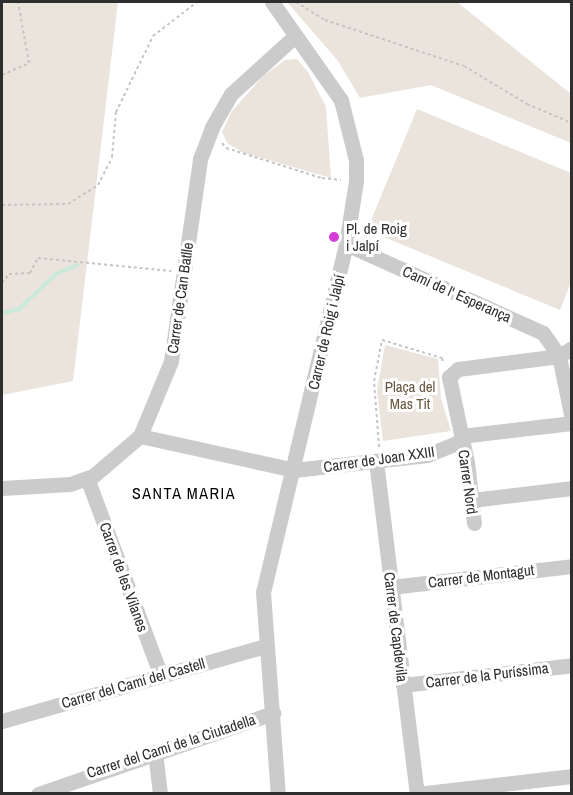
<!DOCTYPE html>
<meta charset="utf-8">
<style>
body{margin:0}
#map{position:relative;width:573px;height:795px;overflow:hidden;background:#fff;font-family:"Archivo Narrow",sans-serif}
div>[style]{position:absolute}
.green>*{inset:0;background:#eae4dd}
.stream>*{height:4px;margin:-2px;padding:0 2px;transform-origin:2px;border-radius:2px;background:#cae9d8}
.path>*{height:2px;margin-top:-1px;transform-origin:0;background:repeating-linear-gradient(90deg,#c5c5c5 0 3px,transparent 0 6px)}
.minor>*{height:15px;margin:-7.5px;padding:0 7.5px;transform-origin:7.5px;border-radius:7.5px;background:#cbcbcb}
.dots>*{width:16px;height:16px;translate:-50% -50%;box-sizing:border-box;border:3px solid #fff;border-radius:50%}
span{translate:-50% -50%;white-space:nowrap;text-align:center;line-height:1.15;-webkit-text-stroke:6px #fff;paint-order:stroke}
.poi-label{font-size:15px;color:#2e2e2e}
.left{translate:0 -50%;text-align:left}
.street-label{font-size:15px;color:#2e2e2e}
.park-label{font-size:15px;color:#67563f}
.neighbourhood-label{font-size:16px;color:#000;letter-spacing:1.5px}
.frame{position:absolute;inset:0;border:3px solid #2e2e2e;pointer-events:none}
</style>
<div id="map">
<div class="green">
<div style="clip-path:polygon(2px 2px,118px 2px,73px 381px,2px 395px)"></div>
<div style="clip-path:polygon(287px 2px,457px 2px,571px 94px,571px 143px,431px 85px,360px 98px,338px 61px)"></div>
<div style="clip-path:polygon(297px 59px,308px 72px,326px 107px,331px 178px,244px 153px,227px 143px,222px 132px,232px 111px,263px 76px,285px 60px)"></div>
<div style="clip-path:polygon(417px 109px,571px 173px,571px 282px,560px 310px,367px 230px)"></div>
<div style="clip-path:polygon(385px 345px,438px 359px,441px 398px,451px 431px,383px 441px,377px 390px)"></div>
</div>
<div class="stream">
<div style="left:2px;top:313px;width:17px;rotate:-13deg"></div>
<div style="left:19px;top:309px;width:51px;rotate:-43.4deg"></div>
<div style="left:56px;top:274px;width:23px;rotate:-23deg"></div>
</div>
<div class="path">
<div style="left:296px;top:2px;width:34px;rotate:32deg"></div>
<div style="left:325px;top:20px;width:146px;rotate:18.3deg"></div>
<div style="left:464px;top:66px;width:74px;rotate:31.1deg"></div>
<div style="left:527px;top:104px;width:49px;rotate:22.9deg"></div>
<div style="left:2px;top:75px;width:30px;rotate:-24deg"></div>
<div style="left:29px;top:63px;width:62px;rotate:-100.2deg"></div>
<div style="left:222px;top:143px;width:6px;rotate:51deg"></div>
<div style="left:226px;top:148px;width:101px;rotate:17.4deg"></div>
<div style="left:322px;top:178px;width:19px;rotate:6deg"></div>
<div style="left:2px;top:205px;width:66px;rotate:-0.9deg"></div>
<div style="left:68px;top:204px;width:36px;rotate:-32deg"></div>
<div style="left:98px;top:185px;width:31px;rotate:-63deg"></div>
<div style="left:112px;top:157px;width:45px;rotate:-84.9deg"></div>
<div style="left:116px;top:112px;width:85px;rotate:-64deg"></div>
<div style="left:153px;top:36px;width:56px;rotate:-37.7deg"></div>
<div style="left:2px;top:283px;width:11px;rotate:-52deg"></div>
<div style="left:9px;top:274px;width:21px;rotate:-3deg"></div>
<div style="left:30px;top:273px;width:17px;rotate:-62deg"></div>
<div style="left:38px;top:258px;width:134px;rotate:5.6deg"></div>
<div style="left:379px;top:447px;width:66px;rotate:-94.3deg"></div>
<div style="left:374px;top:381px;width:42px;rotate:-79deg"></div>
<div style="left:382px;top:340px;width:63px;rotate:16.7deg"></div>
<div style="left:442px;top:358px;width:5px;rotate:79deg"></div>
</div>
<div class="minor">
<div style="left:272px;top:2px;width:120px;rotate:54.9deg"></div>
<div style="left:341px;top:100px;width:62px;rotate:76deg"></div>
<div style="left:356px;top:160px;width:21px;rotate:90deg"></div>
<div style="left:356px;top:181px;width:64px;rotate:99deg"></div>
<div style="left:346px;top:244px;width:358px;rotate:103.4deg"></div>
<div style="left:263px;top:592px;width:203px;rotate:85.8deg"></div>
<div style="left:346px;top:244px;width:216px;rotate:24.3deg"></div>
<div style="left:543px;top:333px;width:28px;rotate:55deg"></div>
<div style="left:559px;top:356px;width:64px;rotate:78.3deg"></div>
<div style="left:140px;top:436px;width:158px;rotate:12.4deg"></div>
<div style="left:294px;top:470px;width:134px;rotate:-6.4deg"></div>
<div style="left:427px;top:455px;width:38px;rotate:-22deg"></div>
<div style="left:461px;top:436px;width:112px;rotate:-6.7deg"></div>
<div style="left:376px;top:461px;width:336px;rotate:83deg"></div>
<div style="left:87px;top:478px;width:211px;rotate:69.5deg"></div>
<div style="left:2px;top:488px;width:68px;rotate:-3.4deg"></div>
<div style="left:70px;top:484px;width:24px;rotate:-19deg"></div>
<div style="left:93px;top:476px;width:62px;rotate:-40.4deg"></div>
<div style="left:140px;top:436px;width:81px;rotate:-67.5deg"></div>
<div style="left:171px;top:361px;width:204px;rotate:-81.8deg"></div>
<div style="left:200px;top:159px;width:34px;rotate:-69deg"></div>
<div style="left:212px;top:127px;width:38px;rotate:-60deg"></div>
<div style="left:231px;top:94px;width:86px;rotate:-42.2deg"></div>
<div style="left:472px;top:500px;width:101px;rotate:-6.8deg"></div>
<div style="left:474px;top:523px;width:61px;rotate:-96.5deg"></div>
<div style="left:467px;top:462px;width:87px;rotate:-102deg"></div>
<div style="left:449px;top:377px;width:12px;rotate:-42deg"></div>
<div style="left:458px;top:369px;width:102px;rotate:-7.3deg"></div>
<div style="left:559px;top:356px;width:15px;rotate:-32deg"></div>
<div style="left:391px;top:587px;width:182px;rotate:-6.6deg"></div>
<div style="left:403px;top:685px;width:170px;rotate:-6.7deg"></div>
<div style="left:2px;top:721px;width:274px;rotate:-15.9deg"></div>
<div style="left:155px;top:752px;width:42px;rotate:83.2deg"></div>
<div style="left:38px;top:794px;width:249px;rotate:-19deg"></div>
<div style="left:417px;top:794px;width:156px;rotate:-6.6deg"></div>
</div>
<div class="dots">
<div style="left:334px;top:237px;background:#d53dd8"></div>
</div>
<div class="poi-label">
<span class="left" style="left:346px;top:237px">Pl. de Roig<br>i Jalpí</span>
</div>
<div class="street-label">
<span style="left:457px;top:294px;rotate:24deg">Camí de l' Esperança</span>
<span style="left:180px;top:298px;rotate:-82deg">Carrer de Can Batlle</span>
<span style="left:326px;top:332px;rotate:-77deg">Carrer de Roig i Jalpí</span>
<span style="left:379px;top:459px;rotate:-8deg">Carrer de Joan XXIII</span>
<span style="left:468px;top:482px;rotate:82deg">Carrer Nord</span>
<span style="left:481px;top:576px;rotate:-7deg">Carrer de Montagut</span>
<span style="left:124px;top:577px;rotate:70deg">Carrer de les Vilanes</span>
<span style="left:396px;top:627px;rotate:83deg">Carrer de Capdevila</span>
<span style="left:487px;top:675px;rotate:-7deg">Carrer de la Puríssima</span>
<span style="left:133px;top:683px;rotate:-16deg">Carrer del Camí del Castell</span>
<span style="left:171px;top:746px;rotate:-18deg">Carrer del Camí de la Ciutadella</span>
</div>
<div class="park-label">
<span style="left:410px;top:395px">Plaça del<br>Mas Tit</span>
</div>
<div class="neighbourhood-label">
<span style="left:184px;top:493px">SANTA MARIA</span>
</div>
<div class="frame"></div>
</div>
